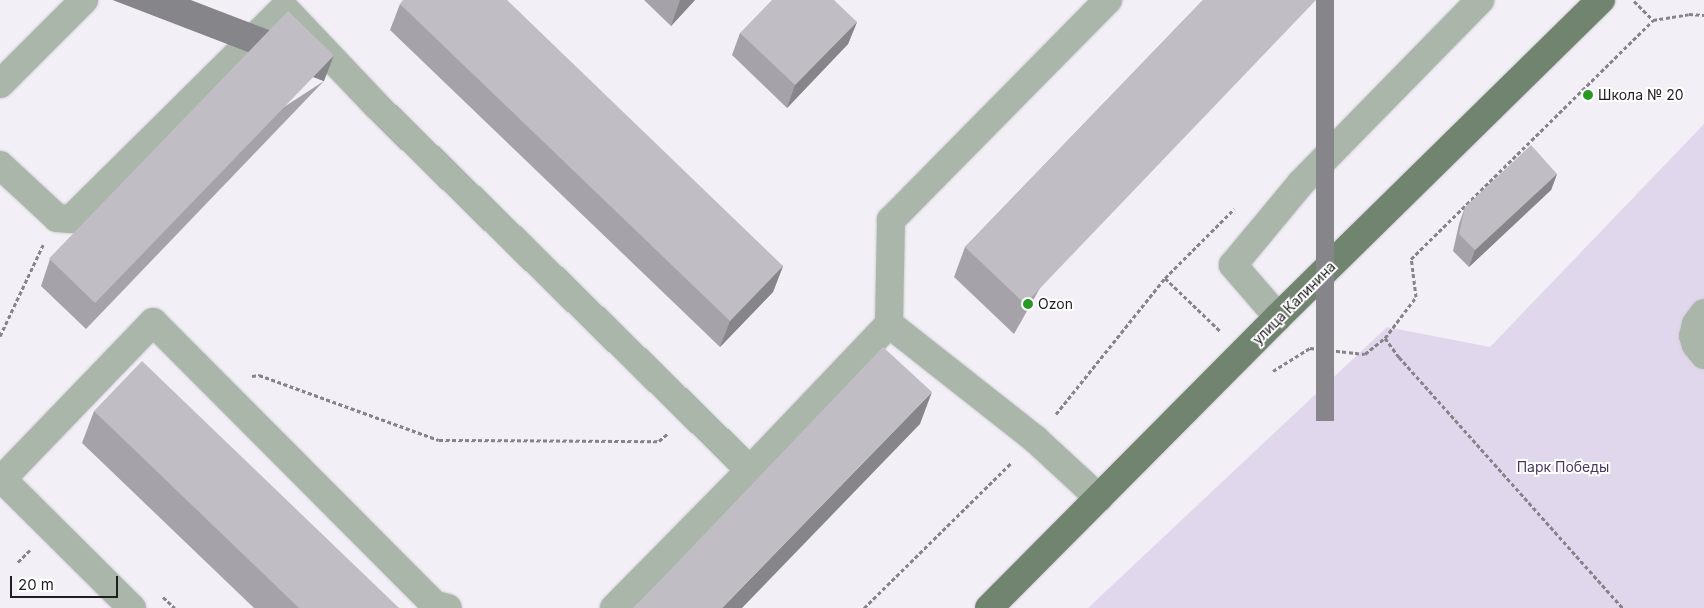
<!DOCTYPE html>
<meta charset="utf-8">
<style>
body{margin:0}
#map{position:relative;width:1704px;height:608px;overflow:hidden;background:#f2f0f6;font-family:Inter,sans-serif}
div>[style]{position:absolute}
.green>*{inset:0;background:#e0d7ed}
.path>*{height:3px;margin-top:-1.5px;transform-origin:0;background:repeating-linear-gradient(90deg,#868489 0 4px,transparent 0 6.5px)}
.roads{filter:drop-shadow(0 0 1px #d0ced4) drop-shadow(0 0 1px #d0ced4)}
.minor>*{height:28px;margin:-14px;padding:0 14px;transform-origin:14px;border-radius:14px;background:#abb6aa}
.major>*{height:28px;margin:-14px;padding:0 14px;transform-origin:14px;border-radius:14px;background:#71846f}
.wall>*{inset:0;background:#a5a3a9}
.shaded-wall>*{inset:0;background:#868589;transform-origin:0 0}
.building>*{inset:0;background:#c0bec4;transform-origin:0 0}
.dots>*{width:14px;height:14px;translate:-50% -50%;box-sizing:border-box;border:2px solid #fff;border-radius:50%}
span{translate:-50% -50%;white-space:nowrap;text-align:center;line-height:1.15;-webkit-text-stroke:4px #fff;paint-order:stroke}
.poi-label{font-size:14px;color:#1f1e21}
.left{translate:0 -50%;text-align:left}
.street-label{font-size:14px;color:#1f1e21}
.park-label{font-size:14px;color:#493761}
.scale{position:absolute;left:10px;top:576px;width:108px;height:22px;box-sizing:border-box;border:2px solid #1f1e21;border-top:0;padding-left:6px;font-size:15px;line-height:18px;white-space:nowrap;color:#1f1e21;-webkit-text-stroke:4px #fff;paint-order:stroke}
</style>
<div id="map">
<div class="green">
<div style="clip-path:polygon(1704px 124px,1704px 608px,1088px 608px,1387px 327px,1490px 347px)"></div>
</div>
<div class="path">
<div style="left:1634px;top:1px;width:27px;rotate:45deg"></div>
<div style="left:1165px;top:278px;width:76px;rotate:43.9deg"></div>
<div style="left:0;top:336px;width:101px;rotate:-64.7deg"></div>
<div style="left:1385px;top:338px;width:51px;rotate:-52.9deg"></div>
<div style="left:1416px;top:297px;width:38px;rotate:-97deg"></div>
<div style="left:1411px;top:259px;width:340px;rotate:-44.6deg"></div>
<div style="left:1653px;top:20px;width:36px;rotate:-9deg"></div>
<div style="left:1689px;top:14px;width:15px;rotate:4deg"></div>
<div style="left:1273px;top:371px;width:44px;rotate:-31.9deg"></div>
<div style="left:1310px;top:348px;width:55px;rotate:6.2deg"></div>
<div style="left:1365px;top:354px;width:26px;rotate:-39deg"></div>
<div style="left:1385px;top:338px;width:24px;rotate:54deg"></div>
<div style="left:1399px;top:357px;width:336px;rotate:48.3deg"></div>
<div style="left:252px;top:376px;width:7px;rotate:-8deg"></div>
<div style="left:259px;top:375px;width:191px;rotate:19.9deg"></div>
<div style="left:439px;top:440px;width:220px;rotate:0.3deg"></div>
<div style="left:659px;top:441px;width:11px;rotate:-41deg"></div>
<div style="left:1056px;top:414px;width:174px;rotate:-51.3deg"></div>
<div style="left:1165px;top:278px;width:98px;rotate:-45deg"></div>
<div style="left:18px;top:562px;width:17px;rotate:-45deg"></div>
<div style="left:163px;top:597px;width:16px;rotate:43deg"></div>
<div style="left:864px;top:608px;width:206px;rotate:-44.6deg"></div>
</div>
<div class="roads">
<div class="minor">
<div style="left:0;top:84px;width:119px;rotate:-45deg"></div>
<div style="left:0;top:165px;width:78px;rotate:42.9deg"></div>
<div style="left:57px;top:218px;width:14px;rotate:4deg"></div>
<div style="left:71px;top:219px;width:300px;rotate:-44.7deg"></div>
<div style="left:284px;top:8px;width:137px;rotate:46.5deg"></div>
<div style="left:378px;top:107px;width:520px;rotate:44.3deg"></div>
<div style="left:1704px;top:313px;width:14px;rotate:126deg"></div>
<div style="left:1696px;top:324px;width:12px;rotate:104deg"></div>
<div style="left:1693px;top:336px;width:9px;rotate:72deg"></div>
<div style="left:1696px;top:345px;width:13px;rotate:51deg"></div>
<div style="left:1278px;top:317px;width:69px;rotate:-130.9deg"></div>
<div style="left:1233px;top:265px;width:107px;rotate:-50.3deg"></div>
<div style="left:1301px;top:183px;width:256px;rotate:-45.6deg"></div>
<div style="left:889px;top:324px;width:186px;rotate:38.2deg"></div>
<div style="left:1035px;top:439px;width:87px;rotate:42.7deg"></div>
<div style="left:0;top:477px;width:186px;rotate:44.8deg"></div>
<div style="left:2px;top:479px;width:218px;rotate:-46.1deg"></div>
<div style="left:153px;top:322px;width:400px;rotate:45.1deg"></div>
<div style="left:435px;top:605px;width:13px;rotate:13deg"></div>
<div style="left:614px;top:608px;width:194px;rotate:-45.4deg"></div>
<div style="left:750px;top:470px;width:202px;rotate:-46.4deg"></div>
<div style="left:889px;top:324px;width:104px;rotate:-88.9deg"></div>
<div style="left:891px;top:220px;width:309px;rotate:-45.4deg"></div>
</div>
<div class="major">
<div style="left:989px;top:608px;width:410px;rotate:-45.2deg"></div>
<div style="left:1278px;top:317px;width:453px;rotate:-44.5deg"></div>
</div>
</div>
<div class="wall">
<div style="clip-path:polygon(644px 0,695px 0,671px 26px)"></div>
<div style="clip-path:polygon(1203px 0,1014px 334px,954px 277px,965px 247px)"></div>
<div style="clip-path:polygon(400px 4px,783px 266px,773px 292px,720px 347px,390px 30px)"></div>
<div style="clip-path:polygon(857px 22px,848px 44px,787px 108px,732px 55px,740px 33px)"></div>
<div style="clip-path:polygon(324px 81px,86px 329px,41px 286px,50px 259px)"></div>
<div style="clip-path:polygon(1557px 174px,1551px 190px,1469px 267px,1453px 251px,1459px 224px,1465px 207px)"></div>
<div style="clip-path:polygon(94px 411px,399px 608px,254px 608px,82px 443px)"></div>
</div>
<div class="shaded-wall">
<div style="clip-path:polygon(680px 0,695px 0,671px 26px)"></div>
<div style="left:1316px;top:0;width:18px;height:421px"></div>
<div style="clip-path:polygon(857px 22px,848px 44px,787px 108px,795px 85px)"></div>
<div style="left:334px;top:55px;width:28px;height:344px;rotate:111deg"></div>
<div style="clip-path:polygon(1557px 174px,1551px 190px,1469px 267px,1475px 250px)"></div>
<div style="clip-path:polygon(783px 266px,773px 292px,720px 347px,730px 321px)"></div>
<div style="clip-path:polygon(932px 392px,920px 424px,742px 608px,722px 608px)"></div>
</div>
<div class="building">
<div style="clip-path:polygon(403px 0,507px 0,783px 266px,730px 321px,400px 4px)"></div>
<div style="clip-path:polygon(772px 0,834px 0,857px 22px,795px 85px,740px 33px)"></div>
<div style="clip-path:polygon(1203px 0,1316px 0,1025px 304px,965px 247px)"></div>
<div style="left:288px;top:11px;width:64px;height:344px;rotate:44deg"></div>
<div style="clip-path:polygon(1531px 145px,1557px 174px,1475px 250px,1459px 234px,1465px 207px)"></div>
<div style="clip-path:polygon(883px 347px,932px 392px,722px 608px,634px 608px)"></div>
<div style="clip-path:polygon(142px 361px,399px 608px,299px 608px,94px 411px)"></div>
</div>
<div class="dots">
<div style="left:1588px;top:95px;background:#2a9824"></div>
<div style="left:1028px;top:304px;background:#2a9824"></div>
</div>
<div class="poi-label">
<span class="left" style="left:1598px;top:95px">Школа № 20</span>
<span class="left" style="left:1038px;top:304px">Ozon</span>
</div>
<div class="street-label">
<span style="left:1294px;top:303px;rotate:-45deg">улица Калинина</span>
</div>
<div class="park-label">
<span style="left:1563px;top:467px">Парк Победы</span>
</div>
<div class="scale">20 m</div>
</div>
